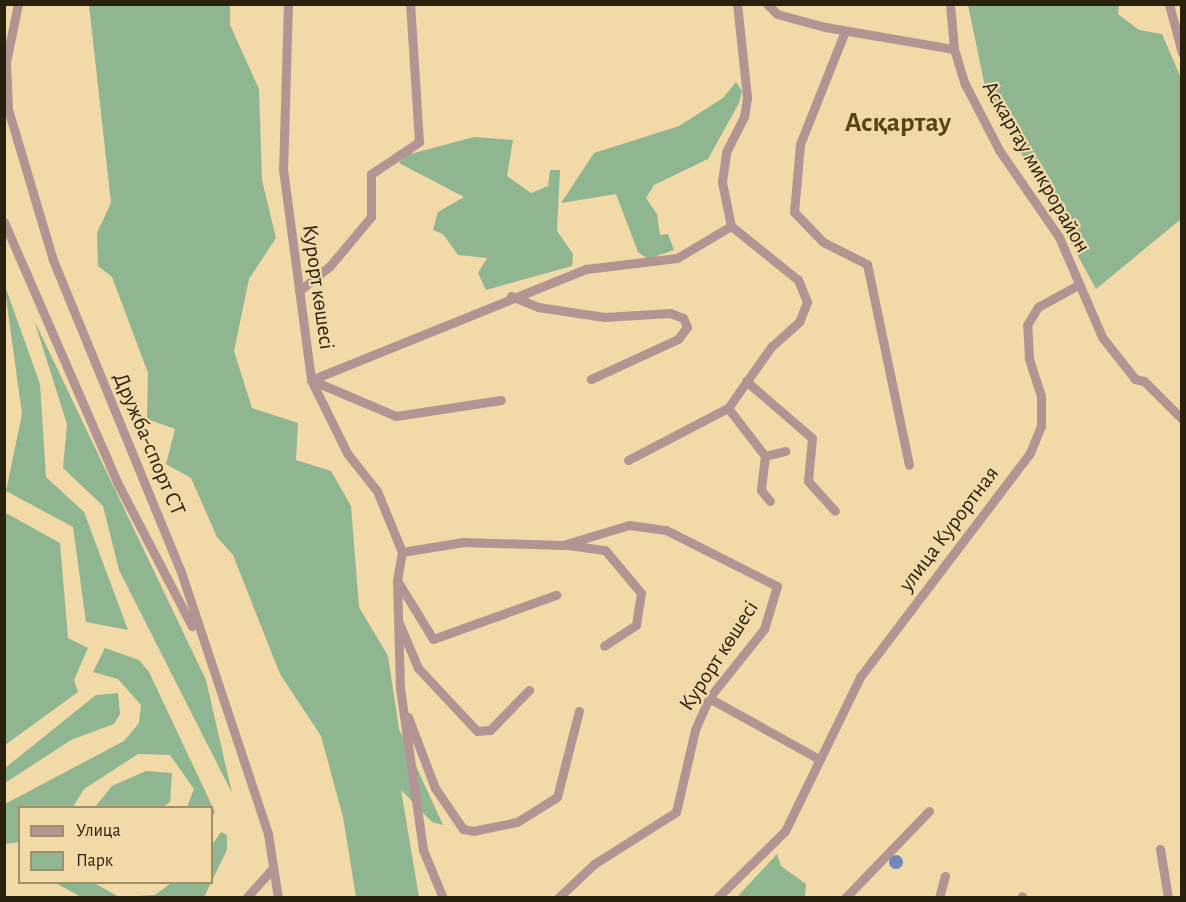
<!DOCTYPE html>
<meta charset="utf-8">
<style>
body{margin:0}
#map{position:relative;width:1186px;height:902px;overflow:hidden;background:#f1d9a8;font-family:"Alegreya Sans",sans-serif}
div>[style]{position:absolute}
.green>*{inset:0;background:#8fb690}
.water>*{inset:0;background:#7087b9}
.round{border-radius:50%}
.minor>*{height:9px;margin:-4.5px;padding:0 4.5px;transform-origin:4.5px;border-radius:4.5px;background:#b29592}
span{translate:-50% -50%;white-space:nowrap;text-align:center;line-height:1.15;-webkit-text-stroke:4.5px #f1d9a8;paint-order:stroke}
.street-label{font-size:22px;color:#29200d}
.district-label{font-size:28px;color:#584414;font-weight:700}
.frame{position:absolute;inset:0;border:6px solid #29200d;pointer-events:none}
.legend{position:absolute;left:18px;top:806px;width:195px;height:78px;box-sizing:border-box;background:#f1d9a8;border:2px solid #a18f6a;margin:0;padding:8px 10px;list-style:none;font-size:18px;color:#29200d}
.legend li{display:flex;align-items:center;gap:12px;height:30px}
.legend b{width:30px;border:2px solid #a18f6a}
</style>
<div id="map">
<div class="green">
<div style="clip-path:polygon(89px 5px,230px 5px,230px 25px,259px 89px,262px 180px,276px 238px,249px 279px,234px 351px,252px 408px,298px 423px,296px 460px,331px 471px,351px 506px,359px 607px,388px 656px,399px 729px,443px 825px,432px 822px,401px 790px,419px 897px,356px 897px,343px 817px,321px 736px,280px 674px,233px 555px,217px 537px,191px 478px,166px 464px,175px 429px,147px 419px,148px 373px,112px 277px,98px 266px,97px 233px,111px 203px)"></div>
<div style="clip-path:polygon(968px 5px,1119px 5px,1118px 14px,1139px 30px,1162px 34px,1181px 78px,1181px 219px,1096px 289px,985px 87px)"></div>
<div style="clip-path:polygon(736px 82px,742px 91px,739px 103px,708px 159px,654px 185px,646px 198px,657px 214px,660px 235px,668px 234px,674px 250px,648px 259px,638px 252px,616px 194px,561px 203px,594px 153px,679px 126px,723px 98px)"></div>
<div style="clip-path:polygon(474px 137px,513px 140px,507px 176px,531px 193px,548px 186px,550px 170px,560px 170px,557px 231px,573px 254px,572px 266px,486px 290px,478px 273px,487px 258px,458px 255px,443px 234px,433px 230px,438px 212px,464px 197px,399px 163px,403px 156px)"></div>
<div style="clip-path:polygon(4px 283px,40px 384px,46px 477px,84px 512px,128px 630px,86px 622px,73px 527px,6px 491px,22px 414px)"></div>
<div style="clip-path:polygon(34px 320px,206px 680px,232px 793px,119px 570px,103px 506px,63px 468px,67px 424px)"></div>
<div style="clip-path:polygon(4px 512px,60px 543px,68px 638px,88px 648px,74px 680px,78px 692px,5px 745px)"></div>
<div style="clip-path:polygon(105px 648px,139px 660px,149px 672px,215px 812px,212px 817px,212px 808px,187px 807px,194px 789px,170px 755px,138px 754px,84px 789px,73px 807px,20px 808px,19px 842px,5px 844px,5px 804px,124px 741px,139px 723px,141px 705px,118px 679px,93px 672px)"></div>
<div style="clip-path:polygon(118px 693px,120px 714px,114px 724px,71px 740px,5px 783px,5px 768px,96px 695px)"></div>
<div style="clip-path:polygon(146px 771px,172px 773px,170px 802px,163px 807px,95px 807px,112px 786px)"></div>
<div style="clip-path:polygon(221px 832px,227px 835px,227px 850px,204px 897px,81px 897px,56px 883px,94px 883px,119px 897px,155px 895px,171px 883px,212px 882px,212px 845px)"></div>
<div style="clip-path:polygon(777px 854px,781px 866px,806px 884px,805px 897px,738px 896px)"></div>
</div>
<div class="water">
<div class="round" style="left:889px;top:855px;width:14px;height:14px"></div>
</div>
<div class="minor">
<div style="left:18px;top:4px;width:59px;rotate:101.7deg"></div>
<div style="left:6px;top:62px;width:47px;rotate:87.6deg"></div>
<div style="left:8px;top:109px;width:158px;rotate:73.4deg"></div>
<div style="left:53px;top:260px;width:334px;rotate:67.7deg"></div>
<div style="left:180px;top:569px;width:279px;rotate:71.6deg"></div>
<div style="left:268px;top:834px;width:65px;rotate:81.1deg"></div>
<div style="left:288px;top:4px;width:165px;rotate:91.7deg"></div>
<div style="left:283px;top:169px;width:213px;rotate:82.4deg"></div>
<div style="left:311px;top:380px;width:81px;rotate:63.7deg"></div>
<div style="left:347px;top:453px;width:48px;rotate:51.7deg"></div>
<div style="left:377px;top:491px;width:66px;rotate:67.7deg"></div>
<div style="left:402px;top:552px;width:29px;rotate:100deg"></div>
<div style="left:397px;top:581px;width:107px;rotate:88.4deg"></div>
<div style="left:400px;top:688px;width:164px;rotate:81.9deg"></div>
<div style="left:423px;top:850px;width:52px;rotate:67.4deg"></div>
<div style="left:767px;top:4px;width:14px;rotate:45deg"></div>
<div style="left:777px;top:14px;width:50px;rotate:15.2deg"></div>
<div style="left:825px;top:27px;width:131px;rotate:9.7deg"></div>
<div style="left:950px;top:4px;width:45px;rotate:84.9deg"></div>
<div style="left:954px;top:49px;width:37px;rotate:73deg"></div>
<div style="left:965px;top:84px;width:74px;rotate:62.7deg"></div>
<div style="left:999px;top:150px;width:106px;rotate:55.4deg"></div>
<div style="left:1059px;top:237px;width:109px;rotate:66.7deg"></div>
<div style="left:1102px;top:337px;width:53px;rotate:51.8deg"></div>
<div style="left:1135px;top:379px;width:9px;rotate:13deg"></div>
<div style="left:1144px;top:381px;width:54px;rotate:45deg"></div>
<div style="left:1169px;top:4px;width:51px;rotate:75.1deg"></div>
<div style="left:845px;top:31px;width:122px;rotate:111.7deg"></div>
<div style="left:800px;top:144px;width:68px;rotate:95deg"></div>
<div style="left:794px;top:212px;width:42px;rotate:46deg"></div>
<div style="left:823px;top:242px;width:49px;rotate:26.6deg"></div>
<div style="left:867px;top:264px;width:205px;rotate:78.2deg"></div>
<div style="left:4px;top:222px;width:288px;rotate:66.5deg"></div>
<div style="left:119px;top:486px;width:158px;rotate:62.5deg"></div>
<div style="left:299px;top:291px;width:38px;rotate:-39deg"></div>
<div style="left:329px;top:267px;width:65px;rotate:-50deg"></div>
<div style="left:371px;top:217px;width:43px;rotate:-90deg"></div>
<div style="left:371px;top:174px;width:58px;rotate:-33.7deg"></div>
<div style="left:419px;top:142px;width:138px;rotate:-93.7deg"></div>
<div style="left:511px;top:296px;width:29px;rotate:22deg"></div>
<div style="left:538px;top:307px;width:67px;rotate:8.6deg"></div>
<div style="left:604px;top:317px;width:66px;rotate:-3.5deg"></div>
<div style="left:670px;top:313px;width:14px;rotate:21deg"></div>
<div style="left:683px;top:318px;width:10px;rotate:66deg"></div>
<div style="left:687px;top:327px;width:15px;rotate:127deg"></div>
<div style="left:678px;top:339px;width:96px;rotate:155.3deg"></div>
<div style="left:311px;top:380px;width:297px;rotate:-22deg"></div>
<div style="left:586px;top:269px;width:92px;rotate:-6.9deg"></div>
<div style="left:677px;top:258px;width:63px;rotate:-30.7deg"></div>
<div style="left:731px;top:226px;width:45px;rotate:-101.6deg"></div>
<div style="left:722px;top:182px;width:30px;rotate:-82deg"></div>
<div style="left:726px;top:152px;width:39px;rotate:-63deg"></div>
<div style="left:744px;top:117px;width:20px;rotate:-81deg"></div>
<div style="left:747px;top:97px;width:94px;rotate:-96.1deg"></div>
<div style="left:311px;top:380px;width:92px;rotate:23deg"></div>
<div style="left:396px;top:416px;width:106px;rotate:-8.7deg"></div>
<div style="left:746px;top:381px;width:87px;rotate:40.8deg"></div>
<div style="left:812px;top:438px;width:43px;rotate:95.3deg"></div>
<div style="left:808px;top:481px;width:40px;rotate:48deg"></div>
<div style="left:728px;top:408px;width:61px;rotate:52.4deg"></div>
<div style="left:765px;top:456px;width:34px;rotate:97deg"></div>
<div style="left:761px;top:490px;width:14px;rotate:51deg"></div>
<div style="left:765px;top:456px;width:21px;rotate:-14deg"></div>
<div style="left:628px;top:460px;width:113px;rotate:-27.5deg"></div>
<div style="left:728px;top:408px;width:75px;rotate:-54.8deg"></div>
<div style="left:771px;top:347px;width:38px;rotate:-42deg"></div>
<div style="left:799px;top:322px;width:22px;rotate:-68deg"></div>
<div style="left:807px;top:302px;width:24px;rotate:-112deg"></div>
<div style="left:798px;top:280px;width:86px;rotate:-141.1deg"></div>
<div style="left:568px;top:545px;width:37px;rotate:8deg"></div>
<div style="left:605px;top:550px;width:56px;rotate:50.1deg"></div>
<div style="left:641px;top:593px;width:32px;rotate:99deg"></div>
<div style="left:636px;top:625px;width:38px;rotate:147deg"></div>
<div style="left:402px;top:552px;width:62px;rotate:-9.3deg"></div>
<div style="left:463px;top:542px;width:100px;rotate:1.7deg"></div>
<div style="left:563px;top:545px;width:69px;rotate:-16.9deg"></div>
<div style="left:629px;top:525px;width:37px;rotate:8deg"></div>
<div style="left:666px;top:530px;width:124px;rotate:26.8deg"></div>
<div style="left:777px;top:586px;width:45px;rotate:106.8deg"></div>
<div style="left:764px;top:629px;width:88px;rotate:128.6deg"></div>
<div style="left:709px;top:698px;width:35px;rotate:114deg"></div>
<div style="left:695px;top:730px;width:84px;rotate:103deg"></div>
<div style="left:676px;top:812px;width:97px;rotate:147.6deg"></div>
<div style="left:594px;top:864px;width:50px;rotate:136.6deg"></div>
<div style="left:398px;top:582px;width:67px;rotate:58.4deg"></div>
<div style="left:433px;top:639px;width:131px;rotate:-19.7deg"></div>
<div style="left:399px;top:623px;width:49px;rotate:67.1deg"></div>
<div style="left:418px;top:668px;width:86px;rotate:46.9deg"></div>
<div style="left:477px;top:731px;width:13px;rotate:-4deg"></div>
<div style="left:490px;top:730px;width:56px;rotate:-45.7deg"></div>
<div style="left:709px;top:698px;width:126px;rotate:29deg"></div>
<div style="left:408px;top:717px;width:76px;rotate:69.2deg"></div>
<div style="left:435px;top:788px;width:50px;rotate:55.7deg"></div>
<div style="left:463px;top:829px;width:10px;rotate:11deg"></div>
<div style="left:473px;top:831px;width:45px;rotate:-11.6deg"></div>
<div style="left:517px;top:822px;width:47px;rotate:-32deg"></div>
<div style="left:557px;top:797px;width:89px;rotate:-75.7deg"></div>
<div style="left:1160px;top:849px;width:50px;rotate:80.7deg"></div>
<div style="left:246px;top:898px;width:39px;rotate:-48deg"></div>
<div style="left:717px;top:898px;width:95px;rotate:-44.6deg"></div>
<div style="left:785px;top:831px;width:171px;rotate:-64deg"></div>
<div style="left:860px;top:677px;width:281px;rotate:-52.8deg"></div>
<div style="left:1030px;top:453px;width:29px;rotate:-68deg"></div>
<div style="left:1041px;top:426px;width:30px;rotate:-90deg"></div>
<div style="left:1041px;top:396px;width:40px;rotate:-108deg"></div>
<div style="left:1029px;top:358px;width:33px;rotate:-93deg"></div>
<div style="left:1027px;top:325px;width:21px;rotate:-59deg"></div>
<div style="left:1038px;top:307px;width:46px;rotate:-28.8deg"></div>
<div style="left:845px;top:898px;width:121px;rotate:-46deg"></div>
<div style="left:939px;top:898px;width:23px;rotate:-75deg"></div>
<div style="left:1021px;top:898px;width:2px;rotate:-63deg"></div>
</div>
<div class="street-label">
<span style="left:1036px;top:167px;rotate:60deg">Аскартау микрорайон</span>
<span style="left:318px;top:287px;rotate:82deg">Курорт көшесі</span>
<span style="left:149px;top:444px;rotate:67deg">Дружба-спорт СТ</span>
<span style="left:949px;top:529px;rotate:-53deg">улица Курортная</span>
<span style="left:719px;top:656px;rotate:-57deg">Курорт көшесі</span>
</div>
<div class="district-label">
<span style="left:898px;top:123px">Асқартау</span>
</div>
<div class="frame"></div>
<ul class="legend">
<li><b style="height:8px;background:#b29592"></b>Улица</li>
<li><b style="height:16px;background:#8fb690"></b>Парк</li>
</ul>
</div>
